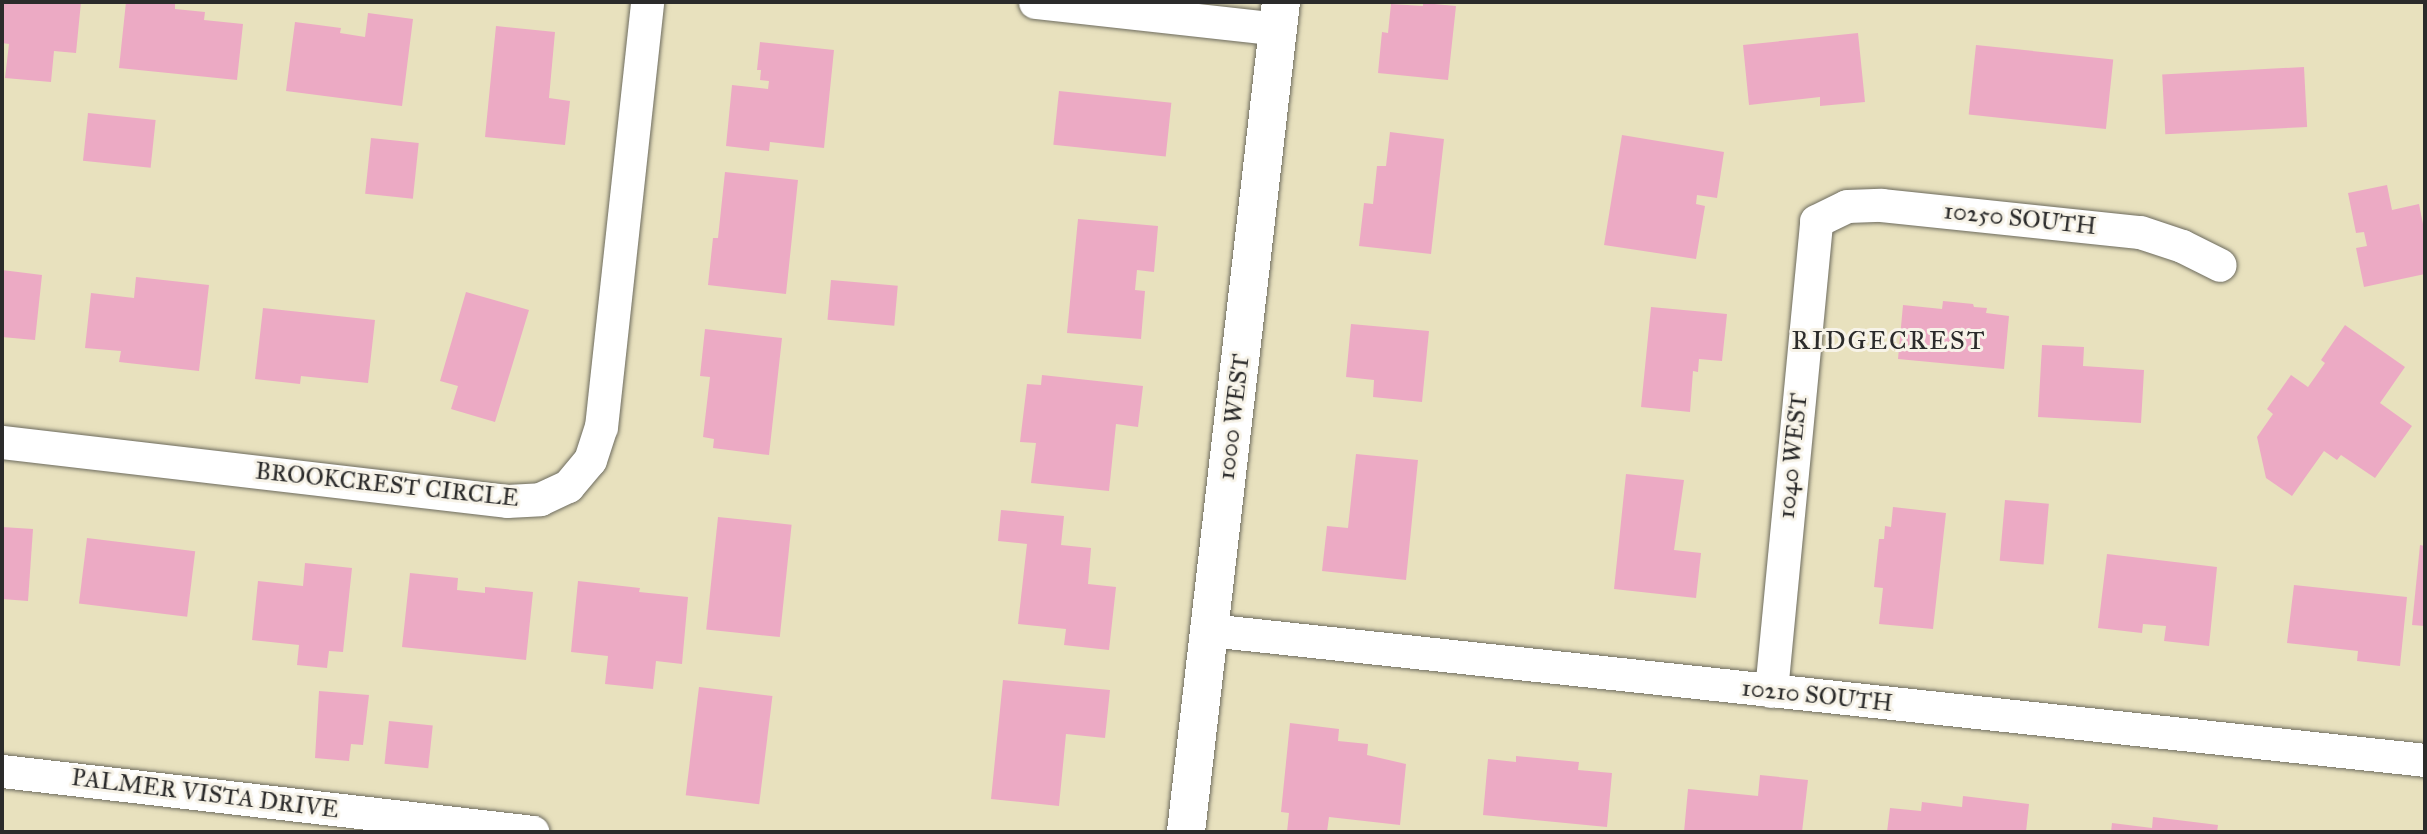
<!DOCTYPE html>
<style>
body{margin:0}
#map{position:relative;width:2427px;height:834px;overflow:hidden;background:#e8e1be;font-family:"IM FELL Great Primer",serif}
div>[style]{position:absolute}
.building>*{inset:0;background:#ecaac4;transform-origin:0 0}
.roads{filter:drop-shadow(0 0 2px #6d6b5e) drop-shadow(0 0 2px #6d6b5e)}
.street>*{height:33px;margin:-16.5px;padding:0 16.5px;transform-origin:16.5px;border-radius:16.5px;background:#fff}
.secondary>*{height:38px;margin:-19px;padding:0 19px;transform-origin:19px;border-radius:19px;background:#fff}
span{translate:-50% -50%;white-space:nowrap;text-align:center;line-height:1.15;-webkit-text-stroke:6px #f7f3e8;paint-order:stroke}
.street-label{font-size:24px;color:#2b2b2b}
.neighbourhood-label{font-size:26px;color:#2b2b2b;letter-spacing:2px}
.frame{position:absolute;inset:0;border:4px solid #2b2b2b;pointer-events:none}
</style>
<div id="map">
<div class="building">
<div style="clip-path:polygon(2px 2px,81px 2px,76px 53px,54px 51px,51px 82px,5px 78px,9px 44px,2px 43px)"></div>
<div style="clip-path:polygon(126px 2px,175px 2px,175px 9px,205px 12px,204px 20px,243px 24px,237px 80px,119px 68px)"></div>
<div style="clip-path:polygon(1423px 3px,1456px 6px,1448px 80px,1378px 73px,1382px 32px,1388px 33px,1391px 4px,1423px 6px)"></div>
<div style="clip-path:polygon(368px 13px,413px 19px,402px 106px,286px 91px,295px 22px,341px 28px,340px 33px,365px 37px)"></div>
<div style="clip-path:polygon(496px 26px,555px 32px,549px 98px,570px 101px,565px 145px,485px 137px)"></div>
<div style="clip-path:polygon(1858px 33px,1865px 102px,1820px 106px,1820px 97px,1749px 105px,1743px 45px)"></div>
<div style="clip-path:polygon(760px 42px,834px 50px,824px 148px,770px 142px,769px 151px,726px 146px,732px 85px,768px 89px,769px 81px,760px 80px,761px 70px,757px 70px)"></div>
<div style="left:1976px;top:45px;width:138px;height:70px;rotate:6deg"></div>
<div style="left:2304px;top:67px;width:60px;height:142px;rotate:87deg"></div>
<div style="left:1059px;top:91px;width:113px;height:54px;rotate:6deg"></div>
<div style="left:88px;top:113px;width:68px;height:48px;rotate:6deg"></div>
<div style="clip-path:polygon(1390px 132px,1444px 139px,1431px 254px,1359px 246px,1364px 203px,1373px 204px,1377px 166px,1386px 166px)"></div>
<div style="clip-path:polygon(1622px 135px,1724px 152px,1717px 198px,1697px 195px,1696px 204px,1705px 206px,1696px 259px,1604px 245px)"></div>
<div style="left:371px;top:138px;width:48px;height:56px;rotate:6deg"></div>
<div style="clip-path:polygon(725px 172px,798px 180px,786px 294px,708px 285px,713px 238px,718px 238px)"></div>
<div style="clip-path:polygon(2387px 185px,2392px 210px,2419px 204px,2425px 234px,2425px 274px,2364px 287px,2356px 248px,2367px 246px,2364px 232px,2356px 233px,2348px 193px)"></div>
<div style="clip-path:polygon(1078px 219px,1158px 226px,1154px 272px,1137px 270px,1135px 290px,1145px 291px,1141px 339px,1067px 333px)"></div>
<div style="clip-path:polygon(2px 270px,42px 275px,35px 340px,2px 337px)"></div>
<div style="clip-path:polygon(136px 277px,209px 285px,199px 371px,119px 362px,121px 351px,85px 348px,91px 293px,134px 298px)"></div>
<div style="left:831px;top:280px;width:67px;height:40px;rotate:5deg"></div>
<div style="clip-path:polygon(466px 292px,529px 310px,495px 422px,451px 409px,458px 386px,440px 381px)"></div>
<div style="clip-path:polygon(1943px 301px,1973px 304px,1974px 307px,1987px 308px,1986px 313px,2009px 316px,2004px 369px,1898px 359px,1903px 305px,1942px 309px)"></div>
<div style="clip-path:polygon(1651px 307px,1727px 314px,1722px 361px,1699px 359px,1698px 372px,1693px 371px,1690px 412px,1641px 407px)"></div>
<div style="clip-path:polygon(263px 308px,375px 320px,368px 383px,301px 376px,300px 384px,255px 379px)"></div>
<div style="clip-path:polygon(1351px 324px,1429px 331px,1422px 402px,1373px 397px,1374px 380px,1346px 377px)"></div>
<div style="clip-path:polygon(2345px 325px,2405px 367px,2380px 403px,2412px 426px,2375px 478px,2341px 455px,2337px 460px,2324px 451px,2292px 496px,2266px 478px,2257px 437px,2273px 414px,2267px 409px,2291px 375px,2308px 387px,2325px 363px,2321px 360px)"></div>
<div style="clip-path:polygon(705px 329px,782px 338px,769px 455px,713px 448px,714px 439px,703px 437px,710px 377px,700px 376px)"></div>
<div style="clip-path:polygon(2042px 345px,2084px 347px,2083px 366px,2144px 370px,2141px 423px,2038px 417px)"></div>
<div style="clip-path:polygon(1042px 375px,1143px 386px,1138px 427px,1116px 424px,1109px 491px,1031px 483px,1036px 443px,1020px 442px,1027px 384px,1041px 385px)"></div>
<div style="clip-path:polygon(1356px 454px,1418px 460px,1406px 580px,1322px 571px,1327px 526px,1348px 528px)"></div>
<div style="clip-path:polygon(1626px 474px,1684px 480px,1674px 550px,1701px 553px,1696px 598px,1614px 589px)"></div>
<div style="left:2005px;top:500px;width:44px;height:61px;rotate:5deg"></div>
<div style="clip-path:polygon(1893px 507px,1946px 513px,1933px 629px,1879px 624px,1883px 588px,1874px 587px,1879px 539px,1884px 539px,1885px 526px,1891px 527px)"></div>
<div style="clip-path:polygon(1001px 510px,1064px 516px,1061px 545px,1091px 548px,1088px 584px,1116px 587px,1109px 650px,1064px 645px,1066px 629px,1018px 624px,1027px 544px,998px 541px)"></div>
<div style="left:718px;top:517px;width:74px;height:113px;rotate:6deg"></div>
<div style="clip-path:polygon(2px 527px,33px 529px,28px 601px,2px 599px)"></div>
<div style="left:87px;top:538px;width:109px;height:66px;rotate:7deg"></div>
<div style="clip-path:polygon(2420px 545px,2425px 546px,2425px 626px,2412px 625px)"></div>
<div style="clip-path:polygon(2107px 554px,2217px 567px,2209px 646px,2164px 641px,2166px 626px,2143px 624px,2142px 633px,2098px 628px)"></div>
<div style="clip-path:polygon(305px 563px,352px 568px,343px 652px,329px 651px,327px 668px,297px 665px,299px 645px,252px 640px,258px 581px,303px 586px)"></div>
<div style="clip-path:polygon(410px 573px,458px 578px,457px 590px,485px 593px,485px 587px,533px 592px,526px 660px,402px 647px)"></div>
<div style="clip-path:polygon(578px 581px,640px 588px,639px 592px,688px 597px,682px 664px,656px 661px,653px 689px,605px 684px,608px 656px,571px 652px)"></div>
<div style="clip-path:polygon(2294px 585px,2407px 597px,2400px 666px,2357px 661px,2358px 651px,2287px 643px)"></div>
<div style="clip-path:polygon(1003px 680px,1110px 690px,1105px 738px,1066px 734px,1059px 806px,991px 799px)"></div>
<div style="left:699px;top:687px;width:74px;height:109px;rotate:7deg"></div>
<div style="clip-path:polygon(319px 691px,369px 695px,363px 745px,351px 744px,349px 761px,315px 758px)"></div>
<div style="left:389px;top:721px;width:44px;height:43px;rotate:6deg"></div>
<div style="clip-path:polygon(1290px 723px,1339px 729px,1338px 741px,1368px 744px,1367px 755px,1406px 764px,1400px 825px,1329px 817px,1327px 832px,1287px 832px,1289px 813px,1281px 812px)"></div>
<div style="clip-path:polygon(1516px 756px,1579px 762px,1578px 770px,1612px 773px,1607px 827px,1483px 815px,1488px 759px,1516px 762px)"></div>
<div style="clip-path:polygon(1760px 775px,1808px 780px,1802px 832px,1684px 832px,1688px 789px,1758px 796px)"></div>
<div style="clip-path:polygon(1963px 796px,2029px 804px,2026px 832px,1887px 832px,1890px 808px,1921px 811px,1922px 802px,1962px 807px)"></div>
<div style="clip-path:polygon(2153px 817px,2218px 825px,2217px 832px,2111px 832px,2112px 823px,2152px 828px)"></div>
</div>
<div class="roads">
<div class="street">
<div style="left:1035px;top:2px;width:244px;rotate:6.3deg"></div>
<div style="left:2px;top:442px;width:508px;rotate:6.66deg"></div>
<div style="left:507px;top:501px;width:33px;rotate:-3deg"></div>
<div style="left:540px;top:499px;width:31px;rotate:-25deg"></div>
<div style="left:568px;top:486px;width:34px;rotate:-50deg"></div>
<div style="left:590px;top:460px;width:35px;rotate:-72deg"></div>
<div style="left:601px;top:427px;width:427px;rotate:-83.8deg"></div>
<div style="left:1209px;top:630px;width:1223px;rotate:6.1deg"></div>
<div style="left:1771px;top:691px;width:472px;rotate:-84.5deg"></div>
<div style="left:1816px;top:221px;width:34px;rotate:-26deg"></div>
<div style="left:1847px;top:206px;width:34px;rotate:-2deg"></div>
<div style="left:1881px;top:205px;width:260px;rotate:6deg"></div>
<div style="left:2140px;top:232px;width:44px;rotate:18.4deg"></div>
<div style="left:2182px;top:246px;width:42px;rotate:26.6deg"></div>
<div style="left:2px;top:771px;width:534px;rotate:6.55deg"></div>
</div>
<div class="secondary">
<div style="left:1186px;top:832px;width:835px;rotate:-83.47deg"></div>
</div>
</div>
<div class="street-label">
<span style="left:2020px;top:219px;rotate:6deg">10250 SOUTH</span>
<span style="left:1234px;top:417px;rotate:-83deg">1000 WEST</span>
<span style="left:1793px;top:456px;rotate:-84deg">1040 WEST</span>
<span style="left:387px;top:485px;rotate:6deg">BROOKCREST CIRCLE</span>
<span style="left:1817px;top:696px;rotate:6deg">10210 SOUTH</span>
<span style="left:205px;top:794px;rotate:7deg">PALMER VISTA DRIVE</span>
</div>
<div class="neighbourhood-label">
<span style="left:1889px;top:341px">RIDGECREST</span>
</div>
<div class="frame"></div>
</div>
